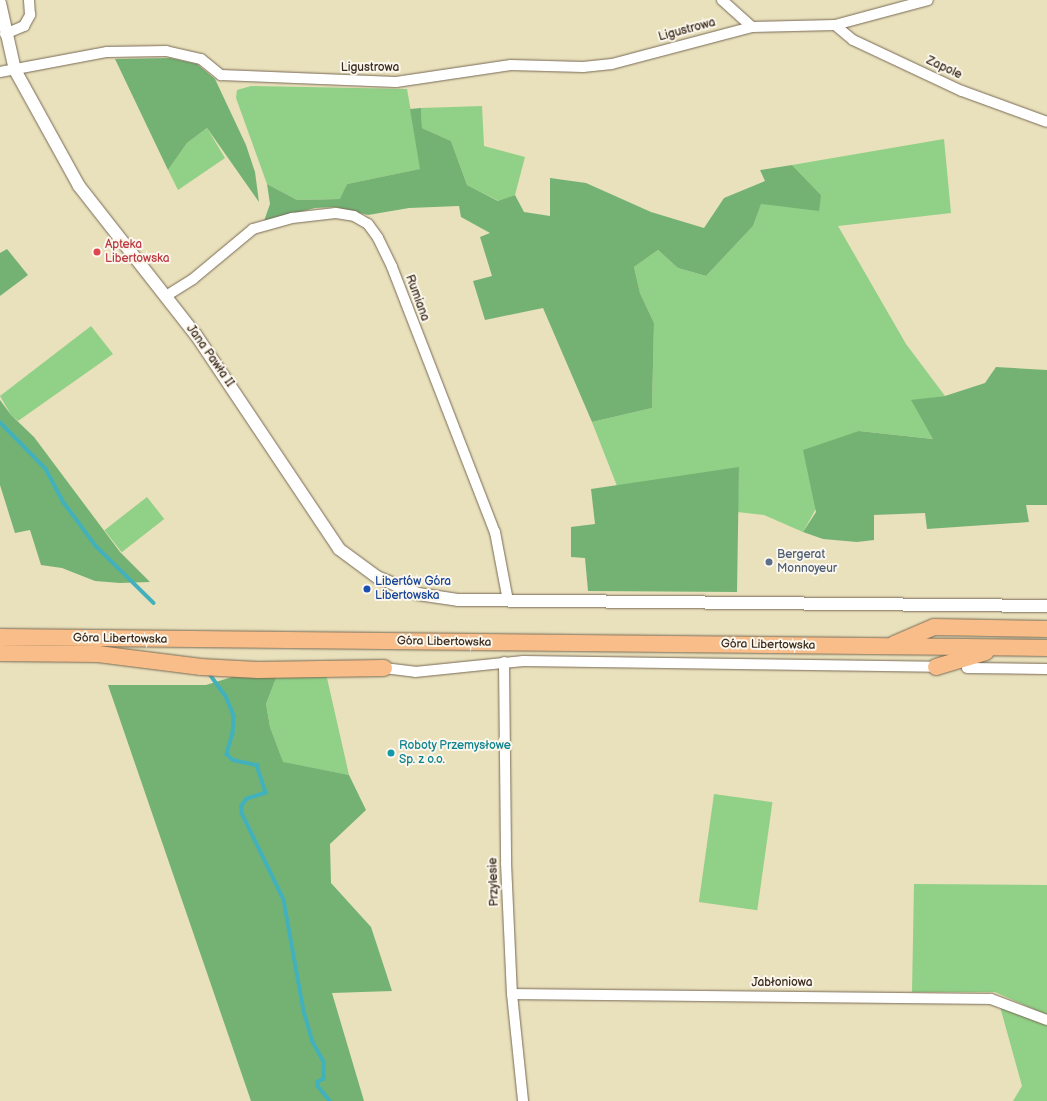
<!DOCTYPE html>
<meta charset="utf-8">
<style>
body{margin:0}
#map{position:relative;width:1047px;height:1101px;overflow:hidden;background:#e9e0bc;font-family:"Balsamiq Sans",sans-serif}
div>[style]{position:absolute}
.green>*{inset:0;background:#91d087;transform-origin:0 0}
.forest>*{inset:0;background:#74b274}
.stream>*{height:3.5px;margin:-1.75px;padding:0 1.75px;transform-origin:1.75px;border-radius:1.75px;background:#42b1bc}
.roads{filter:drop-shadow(0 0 1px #786a55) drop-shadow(0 0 1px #786a55)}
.minor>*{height:10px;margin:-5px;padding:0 5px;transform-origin:5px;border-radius:5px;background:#fff}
.tertiary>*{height:12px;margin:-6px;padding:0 6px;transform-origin:6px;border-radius:6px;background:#fff}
.trunk>*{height:16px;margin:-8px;padding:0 8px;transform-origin:8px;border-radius:8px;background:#f8bd88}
.dots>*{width:11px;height:11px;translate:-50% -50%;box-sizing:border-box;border:2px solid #fbf7ec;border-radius:50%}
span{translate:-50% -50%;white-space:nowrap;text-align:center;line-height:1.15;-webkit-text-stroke:4px #fbf7ec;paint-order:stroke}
.street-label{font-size:12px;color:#3b2a1e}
.health-label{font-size:12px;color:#be3a42}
.left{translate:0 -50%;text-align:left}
.service-label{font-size:12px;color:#4e5e75}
.transit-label{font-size:12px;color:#164399}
.culture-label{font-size:12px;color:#0d838f}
</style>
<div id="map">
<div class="green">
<div style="clip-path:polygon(251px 86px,407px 89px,421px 169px,347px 184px,341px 199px,297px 200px,267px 184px,236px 98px,237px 90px)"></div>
<div style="clip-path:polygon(482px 106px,484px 146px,525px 157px,515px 195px,499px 201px,467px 185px,451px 141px,422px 128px,421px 108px)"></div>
<div style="clip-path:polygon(207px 128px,225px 158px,178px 190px,168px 170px,187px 143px)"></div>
<div style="clip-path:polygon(944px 139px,951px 213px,838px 226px,906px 344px,945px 396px,912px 401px,934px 439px,859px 431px,803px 532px,764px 515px,737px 512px,739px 468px,617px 486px,592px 422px,652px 408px,654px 323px,640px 293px,634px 267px,658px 250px,678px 268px,706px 276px,753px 226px,761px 203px,821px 195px,792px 165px)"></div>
<div style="clip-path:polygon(91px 326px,113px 354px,18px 421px,11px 415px,0 396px)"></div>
<div style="left:147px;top:497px;width:28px;height:54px;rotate:52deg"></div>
<div style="clip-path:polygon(326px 672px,327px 678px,349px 775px,283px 763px,270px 727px,266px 704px,278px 673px)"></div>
<div style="left:714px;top:794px;width:59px;height:109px;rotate:8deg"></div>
<div style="clip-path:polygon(914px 884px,1047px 885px,1047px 1015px,995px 992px,912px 992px)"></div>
<div style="clip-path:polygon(999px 1003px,1047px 1024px,1047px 1101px,1013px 1101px,1022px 1086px)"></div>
</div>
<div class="forest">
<div style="clip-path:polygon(170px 58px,197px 64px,215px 79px,246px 145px,255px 172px,259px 202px,207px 128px,187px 143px,168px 170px,115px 59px)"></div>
<div style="clip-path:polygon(421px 108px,422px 128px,451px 141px,467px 185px,498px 201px,515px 195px,524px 212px,550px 216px,550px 178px,586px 183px,651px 212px,704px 228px,724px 198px,765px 181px,760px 170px,792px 165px,821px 195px,819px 211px,761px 204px,753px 226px,706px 276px,678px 268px,658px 250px,634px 267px,640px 293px,654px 323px,652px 408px,592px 422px,543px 308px,485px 320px,473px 281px,492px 276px,480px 237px,490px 233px,461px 217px,459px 206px,409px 208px,368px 215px,335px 207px,315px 208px,264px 221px,270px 204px,267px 184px,297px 200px,340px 199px,347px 184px,420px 169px,410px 109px)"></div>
<div style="clip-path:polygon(7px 249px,28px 275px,0 296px,0 253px)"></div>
<div style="clip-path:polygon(996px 367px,1047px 370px,1047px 505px,1026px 505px,1029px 522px,927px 529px,925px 513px,874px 515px,874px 540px,857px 542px,823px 539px,803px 532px,816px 512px,803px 450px,859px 431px,933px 439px,911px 400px,945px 396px,985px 383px)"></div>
<div style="clip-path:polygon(0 400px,11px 415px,34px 437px,120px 552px,150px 582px,120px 583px,95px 581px,62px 568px,41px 565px,30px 530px,15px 533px,0 485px)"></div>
<div style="clip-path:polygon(739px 467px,737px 592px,588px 591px,585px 558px,571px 557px,571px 527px,595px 524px,591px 489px)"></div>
<div style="clip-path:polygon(278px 673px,266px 704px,270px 727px,283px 762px,349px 775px,366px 810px,330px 844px,331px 883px,371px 927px,392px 991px,332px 993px,364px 1101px,251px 1101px,108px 685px,206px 685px,242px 674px)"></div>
</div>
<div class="stream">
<div style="left:0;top:422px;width:66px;rotate:45.6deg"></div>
<div style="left:46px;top:469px;width:40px;rotate:62deg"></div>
<div style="left:65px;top:504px;width:52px;rotate:53.6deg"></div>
<div style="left:96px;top:546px;width:81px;rotate:44.5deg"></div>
<div style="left:209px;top:673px;width:29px;rotate:54deg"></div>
<div style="left:226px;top:696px;width:22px;rotate:68deg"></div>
<div style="left:234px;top:716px;width:17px;rotate:93deg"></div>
<div style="left:233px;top:733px;width:22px;rotate:106deg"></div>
<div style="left:227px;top:754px;width:8px;rotate:45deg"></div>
<div style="left:233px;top:760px;width:25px;rotate:12deg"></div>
<div style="left:257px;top:765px;width:29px;rotate:72deg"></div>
<div style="left:266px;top:793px;width:20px;rotate:162deg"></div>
<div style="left:247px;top:799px;width:9px;rotate:126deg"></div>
<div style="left:242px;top:806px;width:7px;rotate:90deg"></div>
<div style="left:242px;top:813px;width:97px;rotate:64.2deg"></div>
<div style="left:284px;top:900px;width:113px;rotate:79.8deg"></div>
<div style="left:304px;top:1011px;width:32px;rotate:74deg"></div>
<div style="left:313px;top:1042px;width:23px;rotate:61deg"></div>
<div style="left:324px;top:1062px;width:17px;rotate:90deg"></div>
<div style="left:324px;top:1079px;width:7px;rotate:153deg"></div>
<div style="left:318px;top:1082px;width:4px;rotate:90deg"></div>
<div style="left:318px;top:1086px;width:19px;rotate:51deg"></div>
</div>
<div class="roads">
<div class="minor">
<div style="left:722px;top:0;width:40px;rotate:42deg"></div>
<div style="left:752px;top:27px;width:83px;rotate:-1.4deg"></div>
<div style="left:835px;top:25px;width:96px;rotate:-15deg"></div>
<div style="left:835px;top:25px;width:23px;rotate:40deg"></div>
<div style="left:853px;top:40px;width:120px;rotate:25.1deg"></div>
<div style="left:962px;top:91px;width:90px;rotate:20deg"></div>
<div style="left:5px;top:34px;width:21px;rotate:-23deg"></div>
<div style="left:24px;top:26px;width:13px;rotate:-61deg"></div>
<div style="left:30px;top:15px;width:15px;rotate:-94deg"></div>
<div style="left:0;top:72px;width:109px;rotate:-10.6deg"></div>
<div style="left:107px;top:52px;width:59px;rotate:-1deg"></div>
<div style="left:166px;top:51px;width:36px;rotate:13deg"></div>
<div style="left:201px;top:59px;width:26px;rotate:39deg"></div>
<div style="left:221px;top:75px;width:175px;rotate:2.3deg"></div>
<div style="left:396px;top:82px;width:116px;rotate:-8.4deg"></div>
<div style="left:511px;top:65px;width:72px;rotate:1.6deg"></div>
<div style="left:583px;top:67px;width:29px;rotate:-6deg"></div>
<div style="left:612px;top:64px;width:145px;rotate:-14.8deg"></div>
<div style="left:166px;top:296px;width:32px;rotate:-32deg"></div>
<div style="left:193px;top:279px;width:78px;rotate:-39.8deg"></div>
<div style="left:253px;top:229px;width:41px;rotate:-15.8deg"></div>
<div style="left:292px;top:218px;width:44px;rotate:-6.5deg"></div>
<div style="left:336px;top:213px;width:18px;rotate:9deg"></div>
<div style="left:354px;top:216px;width:16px;rotate:30deg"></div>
<div style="left:368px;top:224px;width:17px;rotate:54deg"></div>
<div style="left:378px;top:238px;width:32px;rotate:64deg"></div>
<div style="left:392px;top:267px;width:284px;rotate:68.8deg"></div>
<div style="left:495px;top:532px;width:70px;rotate:79.3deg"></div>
<div style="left:504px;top:662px;width:201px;rotate:89.4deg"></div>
<div style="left:506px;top:863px;width:131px;rotate:87.4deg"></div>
<div style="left:512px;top:994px;width:108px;rotate:84.1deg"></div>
<div style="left:384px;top:668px;width:31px;rotate:7deg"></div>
<div style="left:415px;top:672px;width:109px;rotate:-5.8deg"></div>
<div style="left:523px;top:661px;width:413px;rotate:0.8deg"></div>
<div style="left:967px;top:668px;width:80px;rotate:0.7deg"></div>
<div style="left:512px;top:994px;width:479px;rotate:0.6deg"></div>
<div style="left:991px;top:999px;width:60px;rotate:20.6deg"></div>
</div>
<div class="tertiary">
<div style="left:0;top:3px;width:69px;rotate:77.4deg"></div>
<div style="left:15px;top:70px;width:132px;rotate:61.1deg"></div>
<div style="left:79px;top:186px;width:189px;rotate:51.9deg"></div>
<div style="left:196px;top:335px;width:257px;rotate:56.2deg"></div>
<div style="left:339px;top:549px;width:47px;rotate:36.4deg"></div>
<div style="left:377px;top:577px;width:44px;rotate:22.5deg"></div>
<div style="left:418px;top:594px;width:40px;rotate:8.5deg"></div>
<div style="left:458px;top:600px;width:589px;rotate:0.58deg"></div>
</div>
<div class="trunk">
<div style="left:0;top:637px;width:1047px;rotate:0.6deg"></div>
<div style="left:894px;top:644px;width:43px;rotate:-23deg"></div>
<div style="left:934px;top:627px;width:113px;rotate:1deg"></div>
<div style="left:0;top:653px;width:98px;rotate:0.6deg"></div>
<div style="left:98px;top:654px;width:104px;rotate:7.2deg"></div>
<div style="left:201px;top:667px;width:57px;rotate:3deg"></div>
<div style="left:258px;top:670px;width:126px;rotate:-0.9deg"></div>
<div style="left:936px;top:667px;width:52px;rotate:-16.7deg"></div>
</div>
</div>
<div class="dots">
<div style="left:97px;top:252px;background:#e0444e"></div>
<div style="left:769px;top:562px;background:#5c6f8a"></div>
<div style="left:367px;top:589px;background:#1a4fb4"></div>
<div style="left:391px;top:753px;background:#0f9aa8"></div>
</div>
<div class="street-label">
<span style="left:687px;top:30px;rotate:-15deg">Ligustrowa</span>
<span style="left:370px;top:68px">Ligustrowa</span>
<span style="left:944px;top:68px;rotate:25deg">Zapole</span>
<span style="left:417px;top:298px;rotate:70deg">Rumiana</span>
<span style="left:210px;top:356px;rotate:55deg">Jana Pawła II</span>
<span style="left:120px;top:639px;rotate:1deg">Góra Libertowska</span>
<span style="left:444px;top:642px;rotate:1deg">Góra Libertowska</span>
<span style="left:768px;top:645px;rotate:1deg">Góra Libertowska</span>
<span style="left:494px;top:882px;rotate:-92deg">Przylesie</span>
<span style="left:782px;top:983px">Jabłoniowa</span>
</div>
<div class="health-label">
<span class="left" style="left:105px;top:252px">Apteka<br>Libertowska</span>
</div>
<div class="service-label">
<span class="left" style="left:777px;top:562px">Bergerat<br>Monnoyeur</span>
</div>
<div class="transit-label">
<span class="left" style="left:375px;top:589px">Libertów Góra<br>Libertowska</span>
</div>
<div class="culture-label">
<span class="left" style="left:399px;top:753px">Roboty Przemysłowe<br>Sp. z o.o.</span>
</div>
</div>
